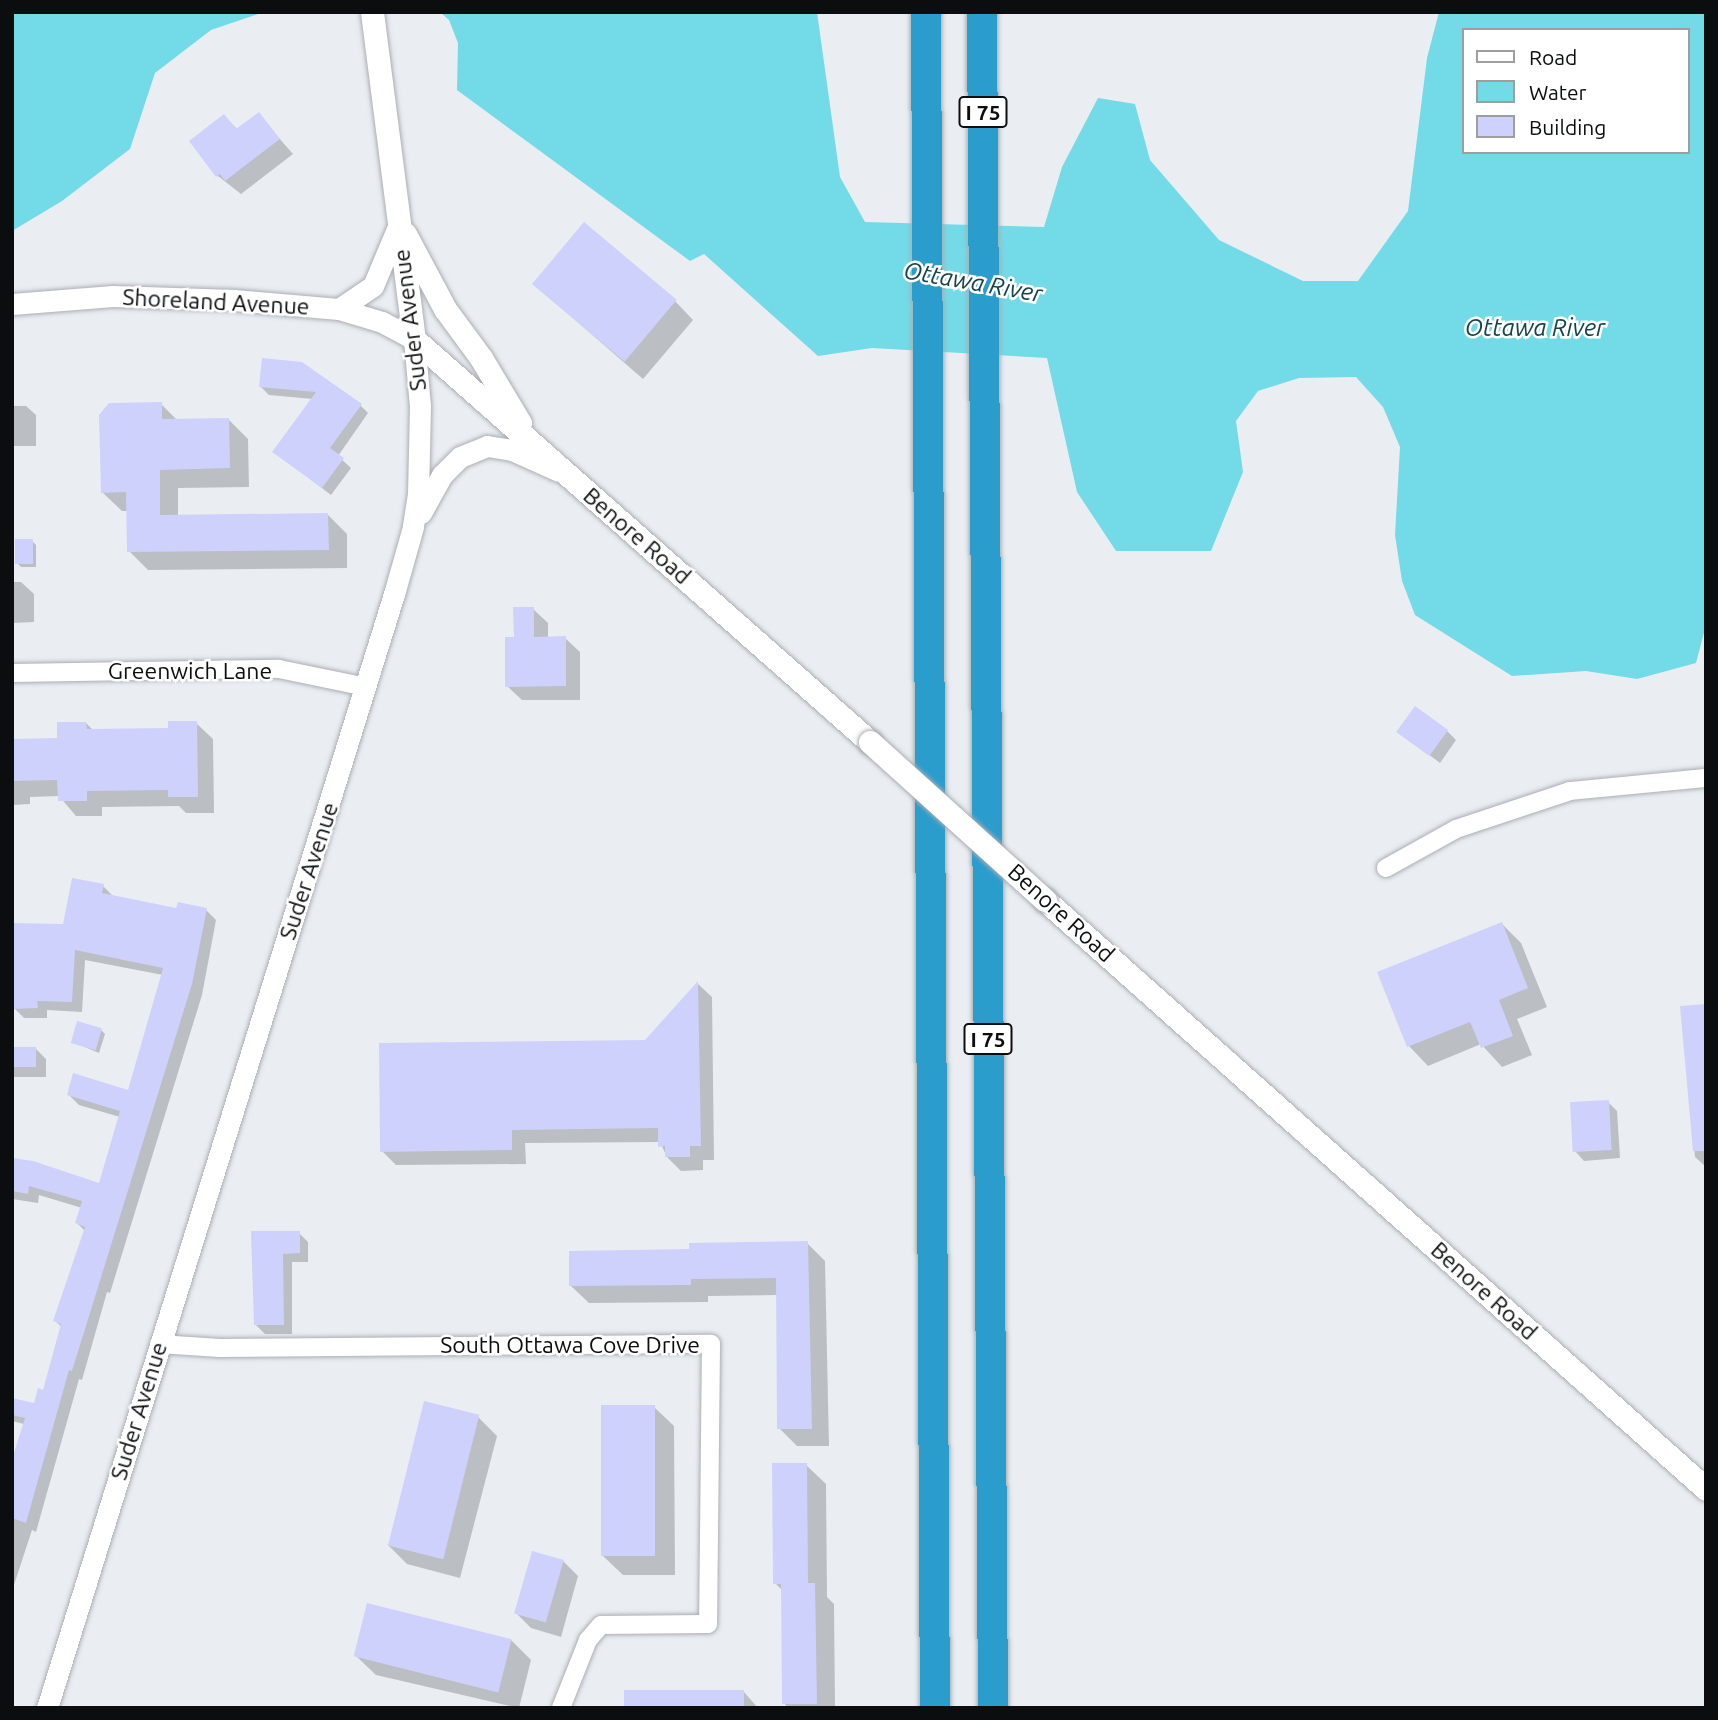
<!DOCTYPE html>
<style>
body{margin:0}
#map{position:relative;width:1718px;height:1720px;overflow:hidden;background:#eaeef3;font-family:Ubuntu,sans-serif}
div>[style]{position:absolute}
.water>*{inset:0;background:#73dae7}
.shadow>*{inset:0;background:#0003}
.building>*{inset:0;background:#ced1fc;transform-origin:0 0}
.roads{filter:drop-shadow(0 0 2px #abaeb3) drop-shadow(0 0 2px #abaeb3)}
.minor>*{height:18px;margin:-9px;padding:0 9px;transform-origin:9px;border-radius:9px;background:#fff}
.tertiary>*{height:21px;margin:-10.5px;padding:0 10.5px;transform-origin:10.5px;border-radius:10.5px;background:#fff}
.secondary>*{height:23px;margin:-11.5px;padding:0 11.5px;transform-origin:11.5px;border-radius:11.5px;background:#fff}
.motorway>*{height:30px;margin:-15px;padding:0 15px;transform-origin:15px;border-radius:15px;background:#2b9dcd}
.bridges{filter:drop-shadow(0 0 2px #abaeb3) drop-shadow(0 0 2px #abaeb3)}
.secondary-bridge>*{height:23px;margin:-11.5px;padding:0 11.5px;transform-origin:11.5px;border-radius:11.5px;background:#fff}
span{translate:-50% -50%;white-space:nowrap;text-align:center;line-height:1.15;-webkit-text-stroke:5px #fff;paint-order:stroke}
.shield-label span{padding:2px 5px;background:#fff;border:2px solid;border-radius:5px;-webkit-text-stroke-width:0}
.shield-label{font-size:21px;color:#0c0d0f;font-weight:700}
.street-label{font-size:23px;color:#0c0d0f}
.water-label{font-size:24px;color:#15454a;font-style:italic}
.frame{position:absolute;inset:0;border:14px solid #0c0d0f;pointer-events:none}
.legend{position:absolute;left:1462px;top:28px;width:228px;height:126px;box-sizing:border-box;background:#fff;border:2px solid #9e9e9f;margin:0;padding:9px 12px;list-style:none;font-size:21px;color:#0c0d0f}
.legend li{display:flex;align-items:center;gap:14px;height:35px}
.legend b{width:35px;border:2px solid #9e9e9f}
</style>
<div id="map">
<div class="water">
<div style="clip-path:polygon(12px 12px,264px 12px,211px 30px,155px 73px,130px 149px,62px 201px,12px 231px)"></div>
<div style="clip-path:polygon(evenodd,440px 12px,817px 12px,840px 177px,865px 222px,1044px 227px,1062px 167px,1098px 98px,1135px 104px,1150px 160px,1219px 240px,1303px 281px,1358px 281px,1408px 211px,1427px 58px,1439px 12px,1706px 12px,1706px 625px,1696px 663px,1637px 679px,1586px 671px,1512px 676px,1415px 615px,1402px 581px,1395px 535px,1400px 447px,1383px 407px,1356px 377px,1299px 378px,1258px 391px,1236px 421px,1243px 472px,1211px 551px,1116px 551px,1077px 492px,1047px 358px,872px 348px,818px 356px,704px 254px,690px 261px,457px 90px,458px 43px,449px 20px,440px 12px,1464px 30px,1688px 30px,1688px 152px,1464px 152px,1464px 30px)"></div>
</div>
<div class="shadow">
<div style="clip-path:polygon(258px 114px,293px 154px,241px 194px,218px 176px,191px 142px,224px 116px,238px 130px)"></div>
<div style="clip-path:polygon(534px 284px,675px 301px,693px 320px,643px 379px)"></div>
<div style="clip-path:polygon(264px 360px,360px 405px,368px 413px,338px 456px,351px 468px,331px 495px,275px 452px,313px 399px,269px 395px,261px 387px)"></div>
<div style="clip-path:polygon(161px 404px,178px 421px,229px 420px,248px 439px,249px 487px,178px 488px,178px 517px,328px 515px,347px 534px,347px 568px,148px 570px,129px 551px,128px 511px,122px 511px,102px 492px)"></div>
<div style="clip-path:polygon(12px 406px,26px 406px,36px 415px,36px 446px,14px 446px,14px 456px)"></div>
<div style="clip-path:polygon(32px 541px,36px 545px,36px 567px,21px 567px,17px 563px)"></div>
<div style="clip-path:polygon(12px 582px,21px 582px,34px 594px,34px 622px,12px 623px)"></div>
<div style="clip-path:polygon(533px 609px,548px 623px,548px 638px,565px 638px,580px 652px,580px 700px,522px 700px,507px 686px)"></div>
<div style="clip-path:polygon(86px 723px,93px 730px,170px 729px,196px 723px,213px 739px,214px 813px,186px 813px,179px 806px,102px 807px,102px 816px,76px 816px,59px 796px,30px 797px,30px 804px,12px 805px,12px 741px,59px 740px)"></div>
<div style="clip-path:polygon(1447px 731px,1456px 740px,1440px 763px,1399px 732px)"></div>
<div style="clip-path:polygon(103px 886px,114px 897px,178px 910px,206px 910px,216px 920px,202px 995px,168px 1105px,110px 1293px,107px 1292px,82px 1380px,79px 1379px,36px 1532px,32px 1530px,12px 1591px,12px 1460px,24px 1424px,12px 1421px,12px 1400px,35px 1406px,44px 1392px,62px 1327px,55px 1321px,85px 1231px,77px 1223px,82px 1208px,39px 1195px,38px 1203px,12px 1199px,12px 1160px,101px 1185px,120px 1117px,79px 1105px,69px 1095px,129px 1092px,163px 975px,85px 960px,82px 1012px,47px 1010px,47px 1018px,24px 1018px,14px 1008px,64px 926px)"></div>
<div style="clip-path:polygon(1502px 924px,1521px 943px,1547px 1007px,1517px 1019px,1532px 1055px,1502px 1067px,1481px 1044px,1428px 1066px,1409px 1046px,1379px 973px)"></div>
<div style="clip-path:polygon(698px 984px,712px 997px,714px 1160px,703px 1160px,703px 1170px,681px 1171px,667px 1157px,660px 1142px,525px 1143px,526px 1164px,396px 1165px,382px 1151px,646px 1041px)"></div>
<div style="clip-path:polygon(1706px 1005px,1706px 1167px,1695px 1157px,1682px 1007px)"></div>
<div style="clip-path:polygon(101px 1030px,105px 1034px,99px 1053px,73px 1042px)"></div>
<div style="clip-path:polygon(12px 1049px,36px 1049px,46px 1059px,46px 1077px,12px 1077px)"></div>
<div style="clip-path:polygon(1608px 1102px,1617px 1111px,1620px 1158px,1584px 1161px,1575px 1151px)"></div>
<div style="clip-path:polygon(253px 1233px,299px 1233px,308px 1242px,308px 1262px,292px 1262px,292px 1334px,265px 1334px,255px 1324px)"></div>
<div style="clip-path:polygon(807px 1243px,825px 1261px,829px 1446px,797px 1446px,779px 1428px,778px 1295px,708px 1296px,708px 1302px,589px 1303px,571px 1286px,691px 1251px)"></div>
<div style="clip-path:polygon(654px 1407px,674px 1426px,675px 1575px,623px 1575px,603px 1556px)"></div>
<div style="clip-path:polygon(478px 1417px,497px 1436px,460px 1578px,407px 1564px,388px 1545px)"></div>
<div style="clip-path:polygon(806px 1465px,826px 1484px,827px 1597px,834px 1604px,835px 1708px,788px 1708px,784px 1703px,783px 1591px,775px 1583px)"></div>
<div style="clip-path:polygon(563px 1561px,578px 1576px,561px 1637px,531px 1628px,517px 1614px)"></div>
<div style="clip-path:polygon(511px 1640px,531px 1660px,519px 1708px,376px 1675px,356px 1656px)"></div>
<div style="clip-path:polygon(744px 1692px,758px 1708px,625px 1708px)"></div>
</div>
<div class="building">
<div style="clip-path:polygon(259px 112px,280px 139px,225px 181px,220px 174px,216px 177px,189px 141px,224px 114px,236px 129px)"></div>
<div style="left:584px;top:222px;width:121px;height:81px;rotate:40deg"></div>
<div style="clip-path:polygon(262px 358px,302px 362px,362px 404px,330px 448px,344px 458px,322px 488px,272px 452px,316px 392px,259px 387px)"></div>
<div style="clip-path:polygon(162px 402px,162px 419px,229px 418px,230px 468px,160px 470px,160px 515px,328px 513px,329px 550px,127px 552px,126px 492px,101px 493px,99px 415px,109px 403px)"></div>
<div style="left:15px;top:539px;width:18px;height:25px"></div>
<div style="clip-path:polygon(513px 607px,534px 607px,534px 637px,566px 636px,566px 686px,505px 687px,505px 637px,514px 637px)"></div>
<div style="left:1415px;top:706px;width:41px;height:32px;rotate:36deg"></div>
<div style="clip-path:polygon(168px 721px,197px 721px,198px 797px,168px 797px,168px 790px,87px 791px,87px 801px,58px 801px,57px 780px,12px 781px,12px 739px,57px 738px,57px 722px,86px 722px,87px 729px,168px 728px)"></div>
<div style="clip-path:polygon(72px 878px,104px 884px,102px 893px,176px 908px,178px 902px,207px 908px,192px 984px,72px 1371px,69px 1370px,26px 1523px,12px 1518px,12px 1459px,25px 1418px,12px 1415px,12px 1398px,34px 1403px,38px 1388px,43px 1390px,61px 1324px,53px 1321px,85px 1227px,75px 1223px,82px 1201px,29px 1186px,28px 1194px,12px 1191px,12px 1158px,33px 1161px,99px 1183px,120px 1111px,67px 1095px,73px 1073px,128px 1090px,163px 968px,75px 950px,72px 1002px,37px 1001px,38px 1008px,12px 1009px,13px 923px,63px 924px)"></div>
<div style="clip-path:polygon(1502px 922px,1528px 988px,1499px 1000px,1513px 1036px,1481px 1048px,1470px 1022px,1407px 1047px,1377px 972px)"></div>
<div style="clip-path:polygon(698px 981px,701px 1146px,690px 1146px,690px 1157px,665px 1157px,665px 1146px,658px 1147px,658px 1128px,512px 1130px,512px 1150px,380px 1152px,379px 1043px,645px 1040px)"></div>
<div style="clip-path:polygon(1706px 1004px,1706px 1151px,1693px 1151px,1680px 1006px)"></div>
<div style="left:77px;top:1021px;width:26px;height:23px;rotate:16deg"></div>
<div style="left:12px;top:1047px;width:24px;height:20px"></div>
<div style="left:1609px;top:1100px;width:50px;height:39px;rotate:87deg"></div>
<div style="clip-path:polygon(251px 1231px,300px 1231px,300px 1253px,283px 1254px,284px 1325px,254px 1325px)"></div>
<div style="clip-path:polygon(808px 1241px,812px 1429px,777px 1429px,776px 1278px,691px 1279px,691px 1285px,569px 1286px,569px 1251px,689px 1249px,689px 1243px)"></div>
<div style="left:424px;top:1401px;width:57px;height:149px;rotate:14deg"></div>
<div style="left:655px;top:1405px;width:151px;height:54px;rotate:90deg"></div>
<div style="clip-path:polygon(772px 1463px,807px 1463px,808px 1583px,815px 1583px,817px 1704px,782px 1704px,781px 1584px,773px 1584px)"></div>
<div style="left:532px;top:1551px;width:33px;height:65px;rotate:16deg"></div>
<div style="left:367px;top:1603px;width:149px;height:55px;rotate:14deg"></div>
<div style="left:744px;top:1690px;width:18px;height:120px;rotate:90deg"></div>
</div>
<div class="roads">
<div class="minor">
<div style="left:12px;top:673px;width:267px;rotate:-0.9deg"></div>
<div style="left:279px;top:669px;width:90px;rotate:11.6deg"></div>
<div style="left:1386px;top:868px;width:80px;rotate:-29.1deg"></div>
<div style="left:1456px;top:829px;width:120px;rotate:-18.4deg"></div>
<div style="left:1570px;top:791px;width:137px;rotate:-5.5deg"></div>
<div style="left:159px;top:1344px;width:61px;rotate:3.8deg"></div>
<div style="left:220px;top:1348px;width:491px;rotate:-0.5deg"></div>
<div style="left:711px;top:1344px;width:280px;rotate:90.6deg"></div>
<div style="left:708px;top:1624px;width:107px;rotate:179.5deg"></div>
<div style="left:601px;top:1625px;width:20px;rotate:131deg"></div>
<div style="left:588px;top:1640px;width:73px;rotate:111.7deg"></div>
</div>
<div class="tertiary">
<div style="left:12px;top:304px;width:101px;rotate:-4.5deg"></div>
<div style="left:113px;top:296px;width:121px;rotate:1.9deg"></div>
<div style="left:234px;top:300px;width:105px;rotate:4.9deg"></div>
<div style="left:339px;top:309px;width:45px;rotate:16.8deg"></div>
<div style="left:382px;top:322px;width:36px;rotate:28deg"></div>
<div style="left:414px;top:339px;width:67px;rotate:84.9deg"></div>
<div style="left:420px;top:406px;width:88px;rotate:91.3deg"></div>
<div style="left:418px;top:494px;width:33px;rotate:99deg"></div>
<div style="left:413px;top:527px;width:70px;rotate:105.8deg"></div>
<div style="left:394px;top:594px;width:1167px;rotate:107.3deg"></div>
<div style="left:339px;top:309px;width:41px;rotate:-34.1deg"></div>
<div style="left:373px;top:286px;width:67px;rotate:-67.2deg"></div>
<div style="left:421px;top:513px;width:43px;rotate:-61.1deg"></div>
<div style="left:442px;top:475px;width:25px;rotate:-45deg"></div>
<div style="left:460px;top:457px;width:29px;rotate:-22deg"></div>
<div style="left:487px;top:446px;width:25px;rotate:9deg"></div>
<div style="left:512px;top:450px;width:51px;rotate:24.1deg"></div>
</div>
<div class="secondary">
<div style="left:372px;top:12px;width:330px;rotate:82.7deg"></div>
<div style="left:414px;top:339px;width:609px;rotate:41.47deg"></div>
<div style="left:405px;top:234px;width:85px;rotate:61.9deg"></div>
<div style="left:445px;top:309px;width:61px;rotate:53.7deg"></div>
<div style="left:481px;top:358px;width:76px;rotate:59deg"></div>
<div style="left:1045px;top:900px;width:885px;rotate:41.7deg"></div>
</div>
<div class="motorway">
<div style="left:926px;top:12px;width:1696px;rotate:89.7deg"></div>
<div style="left:982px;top:12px;width:1696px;rotate:89.63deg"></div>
</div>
</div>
<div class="bridges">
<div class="secondary-bridge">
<div style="left:870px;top:742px;width:236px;rotate:42.1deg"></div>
</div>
</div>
<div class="shield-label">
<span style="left:983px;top:112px">I 75</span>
<span style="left:988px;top:1039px">I 75</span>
</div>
<div class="street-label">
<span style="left:216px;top:302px;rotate:3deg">Shoreland Avenue</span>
<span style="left:410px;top:320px;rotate:-97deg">Suder Avenue</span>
<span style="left:637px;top:536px;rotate:41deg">Benore Road</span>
<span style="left:190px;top:671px">Greenwich Lane</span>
<span style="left:309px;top:871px;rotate:-72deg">Suder Avenue</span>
<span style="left:1061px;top:913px;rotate:42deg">Benore Road</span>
<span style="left:1484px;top:1291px;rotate:42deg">Benore Road</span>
<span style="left:570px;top:1345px">South Ottawa Cove Drive</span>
<span style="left:139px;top:1411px;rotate:-73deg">Suder Avenue</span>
</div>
<div class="water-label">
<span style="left:973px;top:282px;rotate:10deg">Ottawa River</span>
<span style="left:1535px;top:328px">Ottawa River</span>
</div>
<div class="frame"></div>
<ul class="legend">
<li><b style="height:9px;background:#fff"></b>Road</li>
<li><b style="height:19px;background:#73dae7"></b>Water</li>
<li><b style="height:19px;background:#ced1fc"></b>Building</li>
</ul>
</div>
